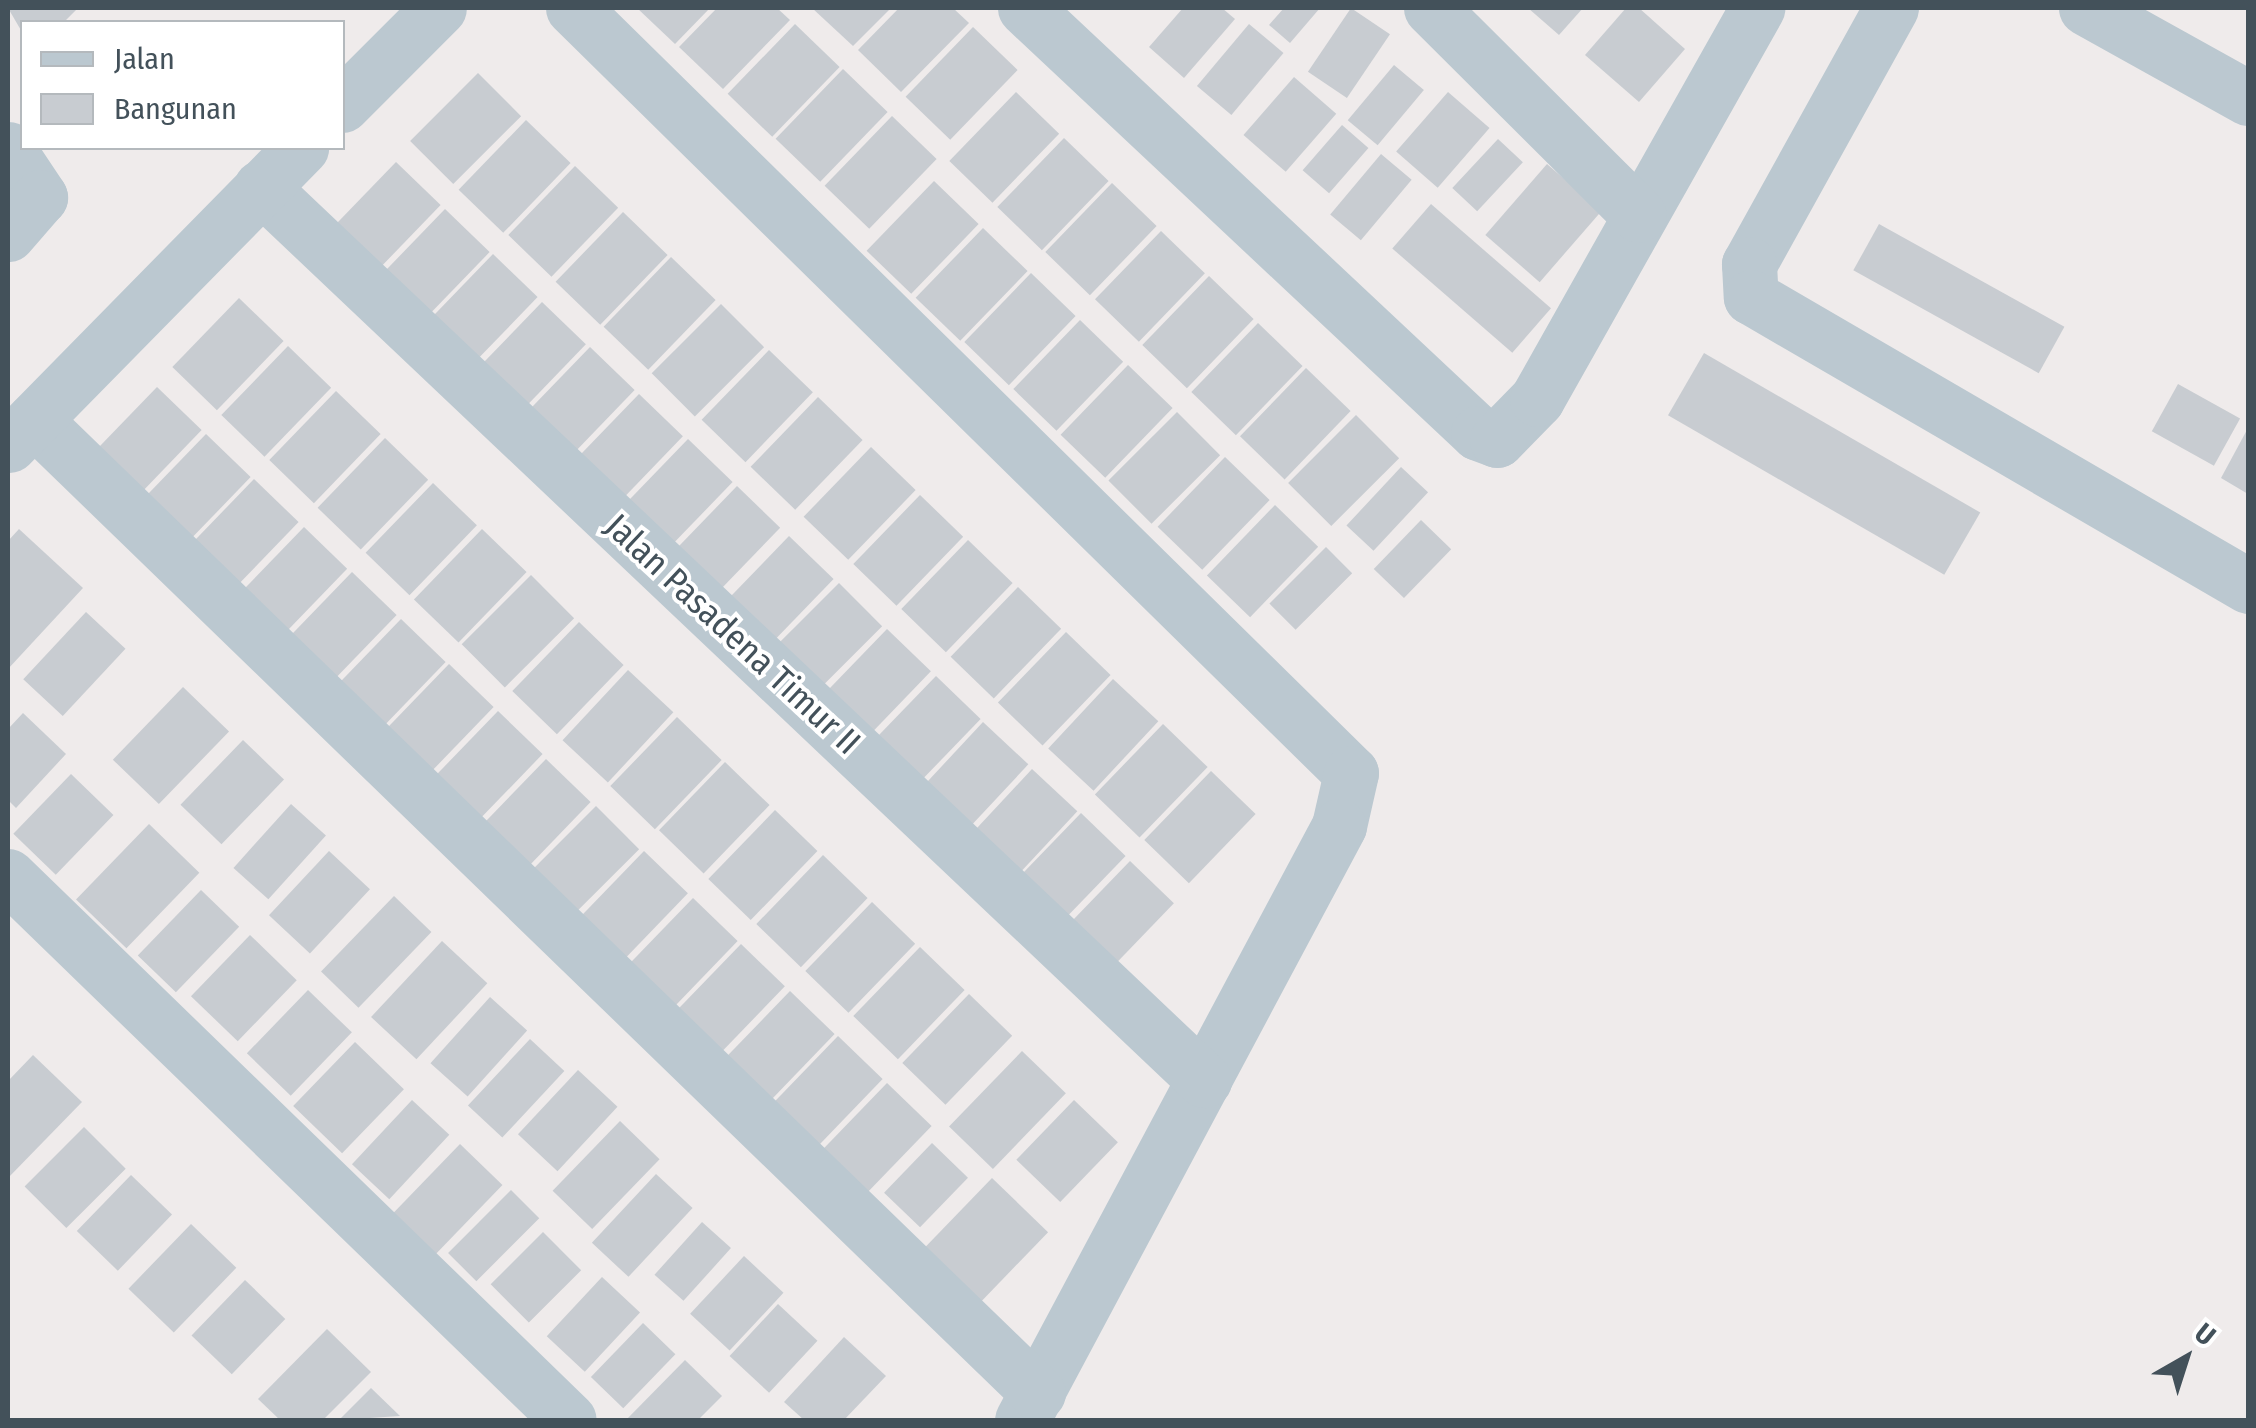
<!DOCTYPE html>
<style>
body{margin:0}
#map{position:relative;width:2256px;height:1428px;overflow:hidden;background:#efebeb;font-family:"Fira Sans Condensed",sans-serif}
div>[style]{position:absolute}
.building>*{inset:0;background:#c8ccd1;transform-origin:0 0}
.minor>*{height:55px;margin:-27.5px;padding:0 27.5px;transform-origin:27.5px;border-radius:27.5px;background:#bbc8d0}
span{translate:-50% -50%;white-space:nowrap;text-align:center;line-height:1.15;-webkit-text-stroke:8px #fff;paint-order:stroke}
.street-label{font-size:35px;color:#43515a}
.frame{position:absolute;inset:0;border:10px solid #43515a;pointer-events:none}
.legend{position:absolute;left:20px;top:20px;width:325px;height:130px;box-sizing:border-box;background:#fff;border:2px solid #b4b9bd;margin:0;padding:12px 18px;list-style:none;font-size:30px;color:#43515a}
.legend li{display:flex;align-items:center;gap:20px;height:50px}
.legend b{width:50px;border:2px solid #b4b9bd}
.north{position:absolute;left:2136px;top:1308px;width:100px;height:100px;-webkit-text-stroke:8px #fff;paint-order:stroke;rotate:39deg;font-size:28px;font-weight:700;line-height:40px;text-align:center;color:#43515a}
.north::after{content:'';display:block;margin:auto;width:35px;height:45px;background:#43515a;clip-path:polygon(50% 0,100% 100%,50% 72%,0 100%)}
</style>
<div id="map">
<div class="building">
<div style="clip-path:polygon(8px 8px,78px 8px,64px 22px,22px 22px,22px 32px)"></div>
<div style="clip-path:polygon(637px 8px,710px 8px,675px 44px)"></div>
<div style="clip-path:polygon(717px 8px,777px 8px,790px 20px,723px 89px,679px 47px)"></div>
<div style="clip-path:polygon(812px 8px,891px 8px,853px 46px)"></div>
<div style="clip-path:polygon(899px 8px,953px 8px,969px 23px,901px 92px,858px 50px)"></div>
<div style="clip-path:polygon(1183px 8px,1222px 8px,1235px 19px,1184px 78px,1149px 47px)"></div>
<div style="clip-path:polygon(1284px 8px,1320px 8px,1290px 43px,1269px 25px)"></div>
<div style="left:1351px;top:8px;width:47px;height:77px;rotate:34deg"></div>
<div style="clip-path:polygon(1528px 8px,1583px 8px,1559px 35px)"></div>
<div style="clip-path:polygon(1626px 8px,1639px 8px,1685px 49px,1639px 102px,1585px 55px)"></div>
<div style="left:795px;top:24px;width:62px;height:97px;rotate:44deg"></div>
<div style="left:1249px;top:24px;width:45px;height:81px;rotate:40deg"></div>
<div style="left:973px;top:27px;width:62px;height:97px;rotate:44deg"></div>
<div style="left:1394px;top:65px;width:39px;height:72px;rotate:40deg"></div>
<div style="left:843px;top:69px;width:62px;height:97px;rotate:44deg"></div>
<div style="left:478px;top:73px;width:61px;height:96px;rotate:45deg"></div>
<div style="left:1294px;top:77px;width:56px;height:77px;rotate:41deg"></div>
<div style="left:1016px;top:92px;width:60px;height:96px;rotate:44deg"></div>
<div style="left:1448px;top:92px;width:55px;height:79px;rotate:41deg"></div>
<div style="left:892px;top:116px;width:62px;height:97px;rotate:44deg"></div>
<div style="left:526px;top:120px;width:62px;height:97px;rotate:44deg"></div>
<div style="left:1342px;top:125px;width:35px;height:60px;rotate:41deg"></div>
<div style="left:1064px;top:138px;width:62px;height:96px;rotate:44deg"></div>
<div style="left:1498px;top:139px;width:34px;height:67px;rotate:43deg"></div>
<div style="left:1381px;top:154px;width:40px;height:79px;rotate:40deg"></div>
<div style="left:396px;top:162px;width:62px;height:97px;rotate:44deg"></div>
<div style="left:1547px;top:164px;width:72px;height:94px;rotate:41deg"></div>
<div style="left:575px;top:166px;width:60px;height:96px;rotate:44deg"></div>
<div style="left:934px;top:181px;width:62px;height:97px;rotate:44deg"></div>
<div style="left:1112px;top:183px;width:62px;height:96px;rotate:44deg"></div>
<div style="left:1431px;top:204px;width:159px;height:59px;rotate:41deg"></div>
<div style="left:445px;top:209px;width:62px;height:97px;rotate:44deg"></div>
<div style="left:623px;top:212px;width:62px;height:97px;rotate:44deg"></div>
<div style="left:1879px;top:224px;width:212px;height:53px;rotate:29deg"></div>
<div style="left:983px;top:228px;width:62px;height:97px;rotate:44deg"></div>
<div style="left:1161px;top:231px;width:61px;height:95px;rotate:44deg"></div>
<div style="left:493px;top:254px;width:62px;height:97px;rotate:44deg"></div>
<div style="left:671px;top:257px;width:62px;height:97px;rotate:44deg"></div>
<div style="left:1031px;top:273px;width:62px;height:96px;rotate:44deg"></div>
<div style="left:1209px;top:276px;width:62px;height:96px;rotate:44deg"></div>
<div style="left:239px;top:298px;width:62px;height:96px;rotate:44deg"></div>
<div style="left:542px;top:302px;width:61px;height:96px;rotate:44deg"></div>
<div style="left:721px;top:304px;width:61px;height:98px;rotate:45deg"></div>
<div style="left:1080px;top:320px;width:60px;height:96px;rotate:44deg"></div>
<div style="left:1258px;top:323px;width:62px;height:96px;rotate:44deg"></div>
<div style="left:288px;top:346px;width:60px;height:96px;rotate:44deg"></div>
<div style="left:590px;top:347px;width:62px;height:96px;rotate:44deg"></div>
<div style="left:769px;top:350px;width:61px;height:97px;rotate:44deg"></div>
<div style="left:1704px;top:353px;width:319px;height:72px;rotate:30deg"></div>
<div style="left:1128px;top:365px;width:62px;height:97px;rotate:44deg"></div>
<div style="left:1306px;top:368px;width:62px;height:95px;rotate:44deg"></div>
<div style="left:2178px;top:384px;width:71px;height:54px;rotate:29deg"></div>
<div style="left:157px;top:387px;width:62px;height:96px;rotate:44deg"></div>
<div style="left:336px;top:391px;width:62px;height:96px;rotate:44deg"></div>
<div style="left:639px;top:394px;width:61px;height:97px;rotate:44deg"></div>
<div style="left:818px;top:397px;width:62px;height:97px;rotate:44deg"></div>
<div style="left:1177px;top:412px;width:61px;height:97px;rotate:45deg"></div>
<div style="left:1356px;top:415px;width:61px;height:96px;rotate:45deg"></div>
<div style="clip-path:polygon(2248px 428px,2248px 494px,2221px 478px)"></div>
<div style="left:206px;top:434px;width:62px;height:97px;rotate:44deg"></div>
<div style="left:385px;top:438px;width:60px;height:97px;rotate:44deg"></div>
<div style="left:688px;top:439px;width:62px;height:98px;rotate:44deg"></div>
<div style="left:871px;top:447px;width:62px;height:97px;rotate:44deg"></div>
<div style="left:1225px;top:457px;width:62px;height:97px;rotate:44deg"></div>
<div style="left:1401px;top:467px;width:37px;height:80px;rotate:43deg"></div>
<div style="left:254px;top:479px;width:62px;height:97px;rotate:44deg"></div>
<div style="left:433px;top:483px;width:61px;height:97px;rotate:44deg"></div>
<div style="left:737px;top:486px;width:60px;height:97px;rotate:44deg"></div>
<div style="left:920px;top:495px;width:60px;height:96px;rotate:44deg"></div>
<div style="left:1275px;top:505px;width:60px;height:98px;rotate:44deg"></div>
<div style="left:1421px;top:520px;width:42px;height:68px;rotate:44deg"></div>
<div style="left:304px;top:527px;width:60px;height:97px;rotate:44deg"></div>
<div style="clip-path:polygon(19px 529px,83px 588px,8px 669px,8px 541px)"></div>
<div style="left:482px;top:529px;width:62px;height:98px;rotate:44deg"></div>
<div style="left:789px;top:536px;width:62px;height:97px;rotate:44deg"></div>
<div style="left:968px;top:540px;width:62px;height:96px;rotate:44deg"></div>
<div style="left:1326px;top:547px;width:37px;height:80px;rotate:45deg"></div>
<div style="left:352px;top:572px;width:62px;height:97px;rotate:44deg"></div>
<div style="left:531px;top:575px;width:61px;height:98px;rotate:45deg"></div>
<div style="left:839px;top:583px;width:61px;height:98px;rotate:45deg"></div>
<div style="left:1018px;top:587px;width:60px;height:97px;rotate:44deg"></div>
<div style="left:86px;top:612px;width:54px;height:92px;rotate:43deg"></div>
<div style="left:401px;top:619px;width:62px;height:98px;rotate:44deg"></div>
<div style="left:579px;top:622px;width:62px;height:96px;rotate:44deg"></div>
<div style="left:887px;top:629px;width:61px;height:97px;rotate:44deg"></div>
<div style="left:1066px;top:632px;width:62px;height:98px;rotate:44deg"></div>
<div style="left:449px;top:664px;width:62px;height:97px;rotate:44deg"></div>
<div style="left:628px;top:670px;width:62px;height:96px;rotate:43deg"></div>
<div style="left:936px;top:676px;width:62px;height:97px;rotate:44deg"></div>
<div style="left:1113px;top:679px;width:62px;height:95px;rotate:43deg"></div>
<div style="left:183px;top:687px;width:64px;height:101px;rotate:44deg"></div>
<div style="left:498px;top:711px;width:62px;height:97px;rotate:44deg"></div>
<div style="clip-path:polygon(23px 713px,66px 754px,16px 808px,8px 800px,8px 729px)"></div>
<div style="left:677px;top:717px;width:62px;height:96px;rotate:44deg"></div>
<div style="left:983px;top:722px;width:62px;height:95px;rotate:43deg"></div>
<div style="left:1163px;top:724px;width:62px;height:98px;rotate:44deg"></div>
<div style="left:243px;top:740px;width:57px;height:90px;rotate:44deg"></div>
<div style="left:546px;top:759px;width:62px;height:95px;rotate:44deg"></div>
<div style="left:725px;top:762px;width:62px;height:95px;rotate:44deg"></div>
<div style="left:1032px;top:769px;width:62px;height:95px;rotate:43deg"></div>
<div style="left:1211px;top:771px;width:62px;height:96px;rotate:44deg"></div>
<div style="left:71px;top:774px;width:59px;height:83px;rotate:44deg"></div>
<div style="left:291px;top:804px;width:47px;height:86px;rotate:42deg"></div>
<div style="left:596px;top:806px;width:61px;height:96px;rotate:45deg"></div>
<div style="left:775px;top:810px;width:59px;height:96px;rotate:44deg"></div>
<div style="left:1081px;top:813px;width:62px;height:97px;rotate:44deg"></div>
<div style="left:149px;top:824px;width:70px;height:105px;rotate:44deg"></div>
<div style="left:329px;top:851px;width:56px;height:88px;rotate:43deg"></div>
<div style="left:644px;top:851px;width:61px;height:96px;rotate:44deg"></div>
<div style="left:823px;top:855px;width:62px;height:96px;rotate:44deg"></div>
<div style="left:1130px;top:861px;width:61px;height:96px;rotate:44deg"></div>
<div style="left:201px;top:890px;width:53px;height:91px;rotate:44deg"></div>
<div style="left:394px;top:896px;width:52px;height:105px;rotate:44deg"></div>
<div style="left:693px;top:898px;width:62px;height:96px;rotate:44deg"></div>
<div style="left:872px;top:902px;width:60px;height:96px;rotate:44deg"></div>
<div style="left:250px;top:935px;width:65px;height:85px;rotate:44deg"></div>
<div style="left:442px;top:941px;width:62px;height:104px;rotate:43deg"></div>
<div style="left:741px;top:944px;width:61px;height:95px;rotate:44deg"></div>
<div style="left:920px;top:947px;width:62px;height:96px;rotate:44deg"></div>
<div style="left:308px;top:990px;width:61px;height:88px;rotate:44deg"></div>
<div style="left:790px;top:991px;width:62px;height:96px;rotate:44deg"></div>
<div style="left:969px;top:994px;width:60px;height:96px;rotate:44deg"></div>
<div style="left:490px;top:997px;width:50px;height:89px;rotate:42deg"></div>
<div style="left:838px;top:1036px;width:62px;height:96px;rotate:44deg"></div>
<div style="left:530px;top:1039px;width:47px;height:91px;rotate:43deg"></div>
<div style="left:355px;top:1042px;width:68px;height:89px;rotate:44deg"></div>
<div style="left:1022px;top:1051px;width:61px;height:105px;rotate:44deg"></div>
<div style="clip-path:polygon(33px 1055px,82px 1102px,8px 1178px,8px 1081px)"></div>
<div style="left:578px;top:1070px;width:54px;height:88px;rotate:43deg"></div>
<div style="left:887px;top:1083px;width:62px;height:97px;rotate:44deg"></div>
<div style="left:412px;top:1100px;width:51px;height:88px;rotate:43deg"></div>
<div style="left:1074px;top:1100px;width:61px;height:83px;rotate:44deg"></div>
<div style="left:620px;top:1121px;width:55px;height:97px;rotate:44deg"></div>
<div style="left:84px;top:1127px;width:59px;height:84px;rotate:45deg"></div>
<div style="left:932px;top:1143px;width:50px;height:69px;rotate:44deg"></div>
<div style="left:460px;top:1144px;width:59px;height:98px;rotate:44deg"></div>
<div style="left:656px;top:1174px;width:50px;height:94px;rotate:43deg"></div>
<div style="left:131px;top:1175px;width:57px;height:78px;rotate:44deg"></div>
<div style="left:992px;top:1178px;width:78px;height:98px;rotate:44deg"></div>
<div style="left:511px;top:1190px;width:40px;height:89px;rotate:45deg"></div>
<div style="left:702px;top:1222px;width:39px;height:71px;rotate:42deg"></div>
<div style="left:191px;top:1224px;width:63px;height:90px;rotate:44deg"></div>
<div style="left:543px;top:1232px;width:54px;height:74px;rotate:45deg"></div>
<div style="left:744px;top:1256px;width:54px;height:79px;rotate:43deg"></div>
<div style="left:602px;top:1277px;width:52px;height:81px;rotate:43deg"></div>
<div style="left:245px;top:1280px;width:56px;height:77px;rotate:44deg"></div>
<div style="left:778px;top:1304px;width:54px;height:71px;rotate:43deg"></div>
<div style="left:643px;top:1323px;width:45px;height:75px;rotate:44deg"></div>
<div style="clip-path:polygon(327px 1329px,371px 1372px,323px 1420px,280px 1420px,258px 1399px)"></div>
<div style="clip-path:polygon(844px 1337px,886px 1376px,844px 1420px,804px 1420px,784px 1402px)"></div>
<div style="clip-path:polygon(685px 1360px,722px 1396px,698px 1420px,626px 1420px)"></div>
<div style="clip-path:polygon(371px 1388px,400px 1416px,339px 1420px)"></div>
</div>
<div class="minor">
<div style="left:573px;top:8px;width:1091px;rotate:44.52deg"></div>
<div style="left:1351px;top:773px;width:54px;rotate:102.8deg"></div>
<div style="left:1339px;top:826px;width:673px;rotate:118.09deg"></div>
<div style="left:1025px;top:8px;width:621px;rotate:43.17deg"></div>
<div style="left:1478px;top:433px;width:20px;rotate:20deg"></div>
<div style="left:1497px;top:440px;width:57px;rotate:-45.7deg"></div>
<div style="left:1537px;top:399px;width:449px;rotate:-60.6deg"></div>
<div style="left:1431px;top:8px;width:293px;rotate:44.9deg"></div>
<div style="left:1891px;top:8px;width:293px;rotate:119deg"></div>
<div style="left:1749px;top:264px;width:33px;rotate:87deg"></div>
<div style="left:1751px;top:297px;width:575px;rotate:30.18deg"></div>
<div style="left:2086px;top:8px;width:185px;rotate:29.1deg"></div>
<div style="left:342px;top:105px;width:137px;rotate:-45deg"></div>
<div style="left:8px;top:149px;width:58px;rotate:56.3deg"></div>
<div style="left:40px;top:197px;width:49px;rotate:130.9deg"></div>
<div style="left:261px;top:187px;width:1299px;rotate:43.44deg"></div>
<div style="left:34px;top:420px;width:1398px;rotate:44.1deg"></div>
<div style="left:9px;top:445px;width:417px;rotate:-45.5deg"></div>
<div style="left:8px;top:876px;width:781px;rotate:44.12deg"></div>
</div>
<div class="street-label">
<span style="left:733px;top:634px;rotate:43deg">Jalan Pasadena Timur II</span>
</div>
<div class="frame"></div>
<ul class="legend">
<li><b style="height:12px;background:#bbc8d0"></b>Jalan</li>
<li><b style="height:28px;background:#c8ccd1"></b>Bangunan</li>
</ul>
<div class="north">U</div>
</div>
